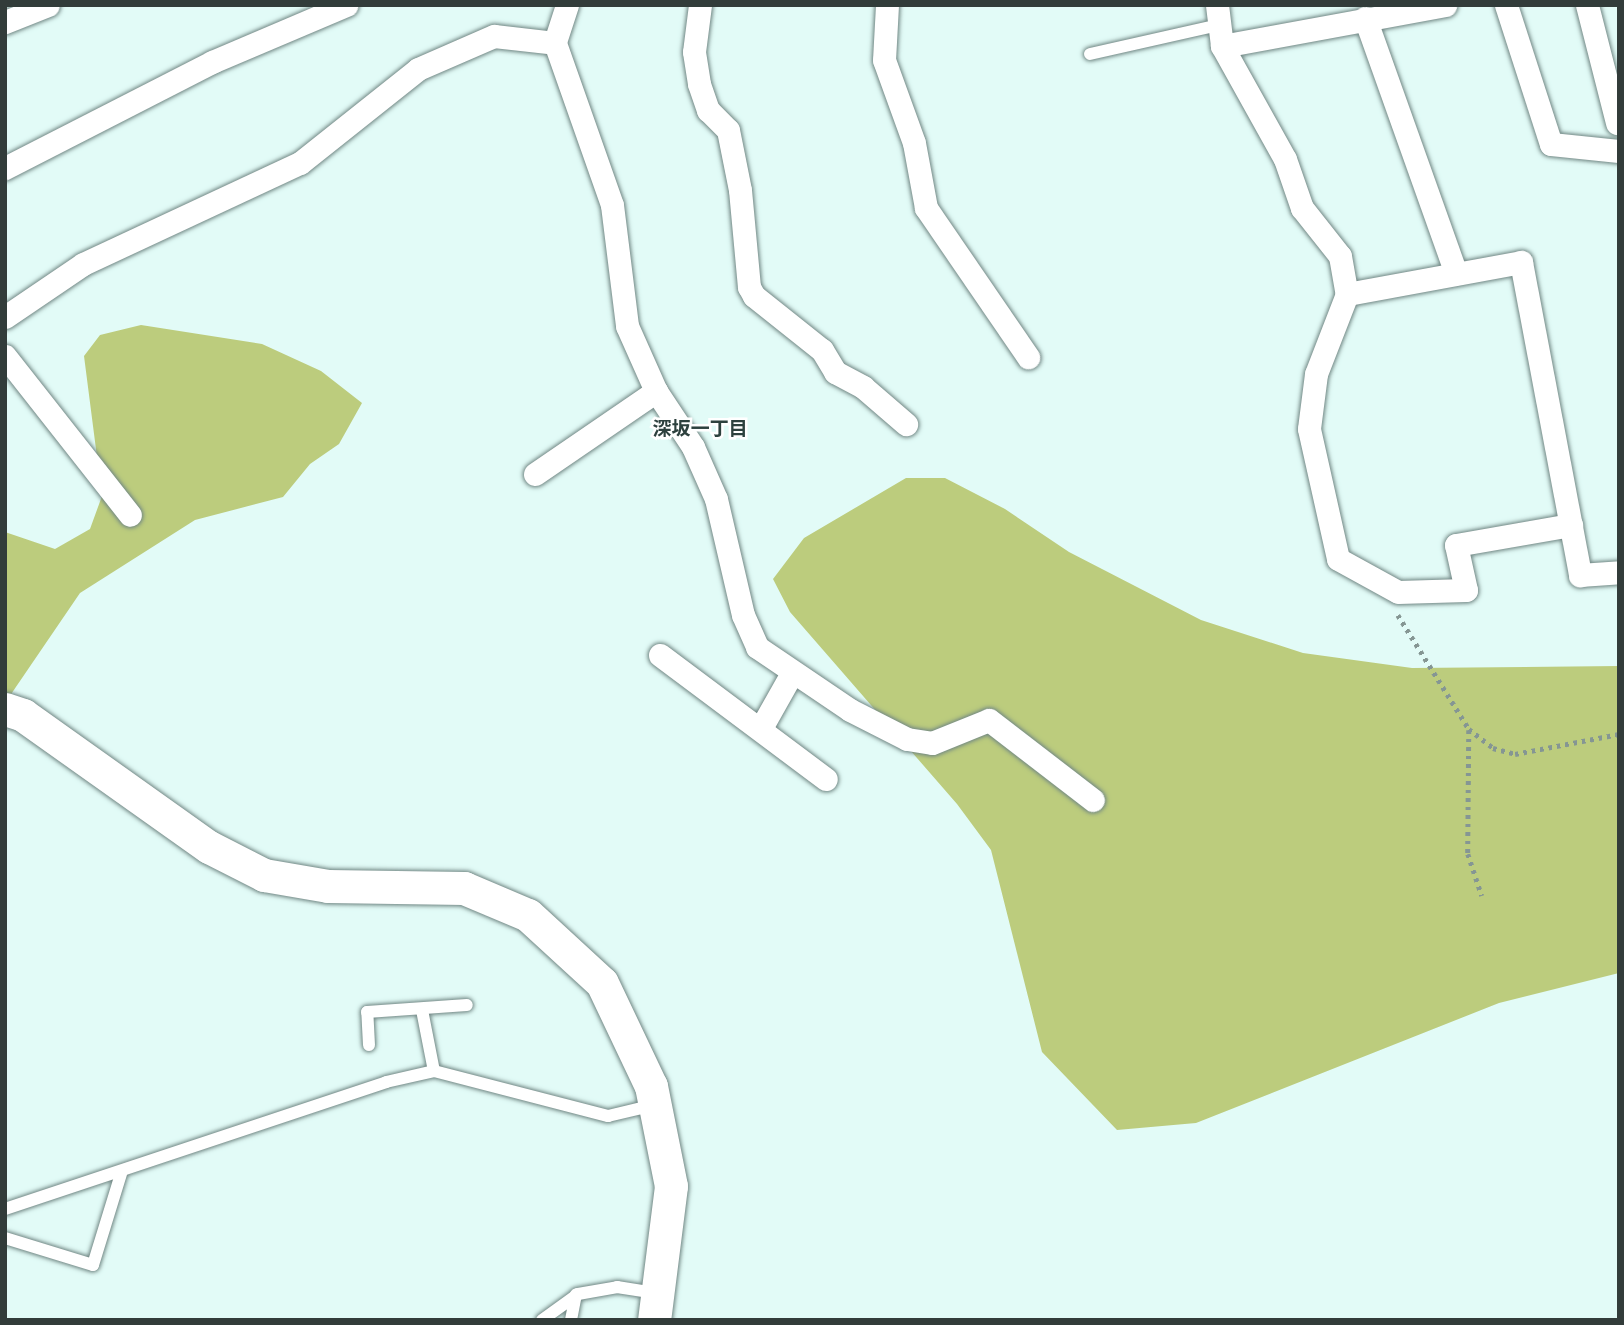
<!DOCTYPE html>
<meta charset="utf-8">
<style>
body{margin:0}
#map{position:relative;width:1624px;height:1325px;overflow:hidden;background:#e2fbf7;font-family:"DM Sans","Noto Sans JP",sans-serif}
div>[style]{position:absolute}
.forest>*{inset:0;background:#bccc7d}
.path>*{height:4.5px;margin-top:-2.25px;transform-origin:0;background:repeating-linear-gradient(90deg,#859693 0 3.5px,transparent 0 8.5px)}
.roads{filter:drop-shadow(0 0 2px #718784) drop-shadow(0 0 2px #718784)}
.lane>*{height:12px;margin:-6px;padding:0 6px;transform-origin:6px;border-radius:6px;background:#fff}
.street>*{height:23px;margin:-11.5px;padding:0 11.5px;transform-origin:11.5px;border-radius:11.5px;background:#fff}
.secondary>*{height:33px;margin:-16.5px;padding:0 16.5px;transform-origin:16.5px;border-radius:16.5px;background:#fff}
span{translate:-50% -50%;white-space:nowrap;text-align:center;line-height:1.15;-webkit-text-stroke:5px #fff;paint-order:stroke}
.neighbourhood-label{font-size:19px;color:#2d413e;font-weight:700}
.frame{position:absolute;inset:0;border:7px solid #323c3a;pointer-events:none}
</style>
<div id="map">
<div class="forest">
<div style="clip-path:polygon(141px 325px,262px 344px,321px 371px,362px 403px,339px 444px,310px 464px,283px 497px,195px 520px,80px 593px,5px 703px,5px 532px,55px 549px,90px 529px,102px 496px,84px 356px,100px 335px)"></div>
<div style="clip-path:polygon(906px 478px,945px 478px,1005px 509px,1069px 552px,1201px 620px,1303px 653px,1412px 668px,1619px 666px,1619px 973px,1499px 1003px,1196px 1123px,1117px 1130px,1042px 1052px,991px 850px,957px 804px,790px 612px,773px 579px,804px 538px)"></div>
</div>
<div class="path">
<div style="left:1398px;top:615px;width:134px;rotate:58.1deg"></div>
<div style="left:1469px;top:729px;width:31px;rotate:38deg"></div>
<div style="left:1493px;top:748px;width:23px;rotate:15deg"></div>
<div style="left:1515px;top:754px;width:106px;rotate:-10.9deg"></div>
<div style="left:1469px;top:730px;width:124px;rotate:90.5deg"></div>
<div style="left:1468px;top:854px;width:44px;rotate:71.6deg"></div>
</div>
<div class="roads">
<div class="lane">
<div style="left:1090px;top:54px;width:132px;rotate:-12.7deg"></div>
<div style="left:422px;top:1010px;width:62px;rotate:78.9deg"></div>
<div style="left:369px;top:1045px;width:33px;rotate:-93deg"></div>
<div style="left:367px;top:1012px;width:100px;rotate:-4deg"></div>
<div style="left:5px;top:1209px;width:402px;rotate:-18.4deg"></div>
<div style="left:386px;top:1082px;width:49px;rotate:-12.9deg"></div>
<div style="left:434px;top:1071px;width:180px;rotate:14.5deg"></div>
<div style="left:608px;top:1116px;width:47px;rotate:-13.4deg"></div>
<div style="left:5px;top:1238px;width:92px;rotate:17.1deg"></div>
<div style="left:93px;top:1265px;width:98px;rotate:-72.9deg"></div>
<div style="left:542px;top:1320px;width:44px;rotate:-35.8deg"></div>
<div style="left:578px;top:1294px;width:40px;rotate:-10deg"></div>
<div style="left:617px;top:1287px;width:38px;rotate:9deg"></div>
<div style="left:571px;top:1320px;width:26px;rotate:-79deg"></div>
</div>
<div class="street">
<div style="left:567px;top:5px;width:40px;rotate:108deg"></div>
<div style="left:555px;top:43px;width:172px;rotate:70.6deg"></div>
<div style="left:612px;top:205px;width:122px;rotate:82.9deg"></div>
<div style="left:627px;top:326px;width:71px;rotate:66deg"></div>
<div style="left:656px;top:391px;width:67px;rotate:56.5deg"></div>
<div style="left:693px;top:447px;width:57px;rotate:66.1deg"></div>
<div style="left:716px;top:499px;width:119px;rotate:76.9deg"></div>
<div style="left:743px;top:615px;width:35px;rotate:66deg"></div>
<div style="left:757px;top:647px;width:112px;rotate:34.1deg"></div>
<div style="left:850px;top:710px;width:64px;rotate:27deg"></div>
<div style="left:907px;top:739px;width:25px;rotate:9deg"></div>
<div style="left:932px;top:743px;width:61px;rotate:-22deg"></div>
<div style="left:989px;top:720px;width:131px;rotate:37.6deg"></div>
<div style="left:700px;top:5px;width:47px;rotate:97.3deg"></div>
<div style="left:694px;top:52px;width:32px;rotate:81deg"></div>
<div style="left:699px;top:84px;width:28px;rotate:71deg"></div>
<div style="left:708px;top:110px;width:28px;rotate:45deg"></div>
<div style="left:728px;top:130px;width:61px;rotate:78.7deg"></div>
<div style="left:740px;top:190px;width:97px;rotate:84.7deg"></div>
<div style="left:749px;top:287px;width:10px;rotate:61deg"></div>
<div style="left:754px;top:296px;width:87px;rotate:38.5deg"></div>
<div style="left:822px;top:350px;width:26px;rotate:59deg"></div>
<div style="left:835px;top:372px;width:32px;rotate:28deg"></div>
<div style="left:863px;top:387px;width:57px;rotate:40.7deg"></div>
<div style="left:887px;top:5px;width:55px;rotate:93.1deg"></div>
<div style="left:884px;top:60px;width:88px;rotate:70.1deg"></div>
<div style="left:914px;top:143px;width:66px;rotate:79.5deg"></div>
<div style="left:926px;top:208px;width:181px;rotate:55.6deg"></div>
<div style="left:1217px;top:5px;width:41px;rotate:83deg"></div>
<div style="left:1222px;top:46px;width:129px;rotate:60.9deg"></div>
<div style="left:1285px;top:159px;width:52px;rotate:70.9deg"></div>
<div style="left:1302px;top:208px;width:61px;rotate:51.6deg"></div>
<div style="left:1340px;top:256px;width:39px;rotate:80deg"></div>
<div style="left:1347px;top:294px;width:86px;rotate:111.2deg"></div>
<div style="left:1316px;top:374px;width:55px;rotate:97.3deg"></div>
<div style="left:1309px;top:429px;width:133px;rotate:77.4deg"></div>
<div style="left:1338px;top:559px;width:68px;rotate:28.8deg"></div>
<div style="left:1398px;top:592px;width:68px;rotate:-1.7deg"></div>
<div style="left:1466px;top:590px;width:46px;rotate:-102.5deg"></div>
<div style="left:1456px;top:545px;width:117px;rotate:-9.9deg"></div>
<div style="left:1506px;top:5px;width:146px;rotate:72.1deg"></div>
<div style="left:1551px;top:144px;width:68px;rotate:5.9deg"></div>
<div style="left:1587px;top:5px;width:122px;rotate:75.7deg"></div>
<div style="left:1365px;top:18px;width:271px;rotate:70.4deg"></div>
<div style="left:5px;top:22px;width:46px;rotate:-21.6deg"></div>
<div style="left:1222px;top:46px;width:227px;rotate:-10.4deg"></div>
<div style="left:5px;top:168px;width:233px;rotate:-27.1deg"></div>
<div style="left:212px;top:62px;width:146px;rotate:-23deg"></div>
<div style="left:1347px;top:294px;width:177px;rotate:-10.4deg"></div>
<div style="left:1521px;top:262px;width:319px;rotate:79.3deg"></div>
<div style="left:1580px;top:575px;width:39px;rotate:-4deg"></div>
<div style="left:5px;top:317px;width:94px;rotate:-34.2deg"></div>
<div style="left:83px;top:264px;width:239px;rotate:-25deg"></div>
<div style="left:300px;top:163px;width:151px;rotate:-38.5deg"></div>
<div style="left:418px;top:69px;width:83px;rotate:-23.5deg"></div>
<div style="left:494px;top:36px;width:61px;rotate:6.5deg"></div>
<div style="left:5px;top:356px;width:202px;rotate:51.8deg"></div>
<div style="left:535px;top:474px;width:147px;rotate:-34.4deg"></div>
<div style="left:660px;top:655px;width:207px;rotate:36.8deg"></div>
<div style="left:761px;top:728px;width:63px;rotate:-60.6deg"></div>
</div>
<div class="secondary">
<div style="left:5px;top:709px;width:19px;rotate:18deg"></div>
<div style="left:23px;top:715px;width:228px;rotate:35.4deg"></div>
<div style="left:209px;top:847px;width:62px;rotate:27deg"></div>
<div style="left:264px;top:875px;width:65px;rotate:9.8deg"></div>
<div style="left:328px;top:886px;width:136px;rotate:0.8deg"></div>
<div style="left:464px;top:888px;width:69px;rotate:22.9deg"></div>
<div style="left:528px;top:915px;width:100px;rotate:42.6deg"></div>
<div style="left:602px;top:983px;width:114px;rotate:64.6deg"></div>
<div style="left:651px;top:1086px;width:102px;rotate:78.7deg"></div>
<div style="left:671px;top:1186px;width:135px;rotate:97.2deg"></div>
</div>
</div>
<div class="neighbourhood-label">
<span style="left:700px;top:429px">深坂一丁目</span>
</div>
<div class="frame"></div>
</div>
